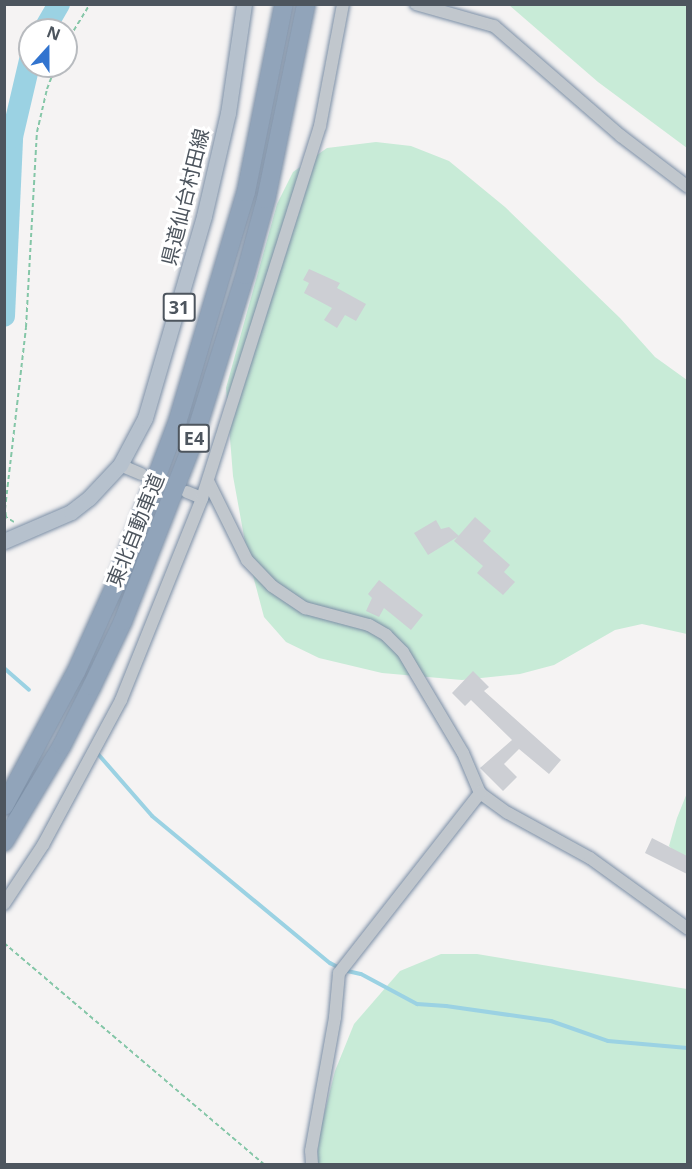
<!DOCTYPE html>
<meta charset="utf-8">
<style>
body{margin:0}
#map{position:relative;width:692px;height:1169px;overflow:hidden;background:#f5f3f3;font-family:"Open Sans","Noto Sans JP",sans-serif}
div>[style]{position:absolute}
.green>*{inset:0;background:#c8ebd7}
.stream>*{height:4px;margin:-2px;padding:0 2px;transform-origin:2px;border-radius:2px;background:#9bd2e3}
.river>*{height:22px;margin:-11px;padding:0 11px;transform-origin:11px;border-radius:11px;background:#9bd2e3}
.building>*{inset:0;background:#cdcfd4}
.path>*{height:2px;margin-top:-1px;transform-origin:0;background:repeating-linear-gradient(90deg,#84c6a7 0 4.5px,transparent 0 7.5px)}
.roads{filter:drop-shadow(0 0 2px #7c8fa6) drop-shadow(0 0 2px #7c8fa6)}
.minor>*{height:12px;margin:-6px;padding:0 6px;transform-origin:6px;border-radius:6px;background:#c1c7cd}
.major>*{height:15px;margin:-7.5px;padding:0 7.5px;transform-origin:7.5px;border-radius:7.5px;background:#b6c1cd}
.highway>*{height:18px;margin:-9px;padding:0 9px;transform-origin:9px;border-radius:9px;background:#91a4ba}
span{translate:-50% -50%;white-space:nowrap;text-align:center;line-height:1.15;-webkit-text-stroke:6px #fff;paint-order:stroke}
.shield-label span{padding:2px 4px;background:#fff;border:2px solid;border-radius:4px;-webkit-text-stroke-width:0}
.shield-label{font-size:18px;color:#4d555e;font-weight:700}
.street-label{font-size:20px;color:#4d555e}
.frame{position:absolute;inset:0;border:6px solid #4d555e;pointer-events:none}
.north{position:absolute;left:18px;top:18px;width:60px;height:60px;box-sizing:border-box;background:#fff;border:2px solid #b8bbbf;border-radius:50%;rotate:21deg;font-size:16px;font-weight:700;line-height:24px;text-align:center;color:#4d555e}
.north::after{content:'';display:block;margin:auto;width:21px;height:27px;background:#3274cf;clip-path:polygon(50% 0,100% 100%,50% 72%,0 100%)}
</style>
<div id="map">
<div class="green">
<div style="clip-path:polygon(509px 5px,687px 5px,687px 148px,598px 82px)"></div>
<div style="clip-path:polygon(376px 142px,411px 146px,449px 161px,505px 207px,620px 318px,655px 357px,687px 380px,687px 634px,642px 624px,615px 630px,554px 665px,520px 674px,462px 680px,382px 673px,319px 658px,286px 642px,264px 617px,247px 553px,233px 476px,226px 388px,277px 204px,293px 172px,327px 148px)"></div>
<div style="clip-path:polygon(687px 793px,687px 866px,669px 846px,677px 818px)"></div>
<div style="clip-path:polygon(441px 954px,477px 954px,687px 989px,687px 1164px,316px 1164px,321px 1127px,335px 1071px,354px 1024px,400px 971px)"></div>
</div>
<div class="stream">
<div style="left:4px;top:668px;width:33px;rotate:41deg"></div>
<div style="left:98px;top:754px;width:82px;rotate:48.9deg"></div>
<div style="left:152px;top:816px;width:231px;rotate:39.6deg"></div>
<div style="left:330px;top:963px;width:15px;rotate:28deg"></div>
<div style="left:343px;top:970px;width:18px;rotate:13deg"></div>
<div style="left:361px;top:974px;width:64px;rotate:28.2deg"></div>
<div style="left:417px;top:1004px;width:29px;rotate:4deg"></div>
<div style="left:446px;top:1006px;width:106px;rotate:8.1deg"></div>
<div style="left:551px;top:1021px;width:60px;rotate:19.3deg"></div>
<div style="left:608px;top:1041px;width:80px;rotate:5deg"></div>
</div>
<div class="river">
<div style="left:44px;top:30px;width:30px;rotate:-60deg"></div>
<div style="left:4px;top:316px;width:179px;rotate:-87.4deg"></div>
<div style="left:12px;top:137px;width:79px;rotate:-76.8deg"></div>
</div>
<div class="building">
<div style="clip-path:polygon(309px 269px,340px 283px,337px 288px,366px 304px,356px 321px,345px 315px,337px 328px,324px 320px,332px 308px,304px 293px,309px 283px,303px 280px)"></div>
<div style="clip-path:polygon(475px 517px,491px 531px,483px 541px,510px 565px,504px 572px,515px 582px,503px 595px,477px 573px,483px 566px,454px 541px)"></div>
<div style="clip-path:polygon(436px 520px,441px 529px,449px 527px,459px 536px,428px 555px,414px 533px)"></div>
<div style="clip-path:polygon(379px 580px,423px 615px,411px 630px,384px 608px,379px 617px,366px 611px,372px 598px,368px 594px)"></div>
<div style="clip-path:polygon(473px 671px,489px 687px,484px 691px,561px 760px,549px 774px,519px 749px,504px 764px,517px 777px,503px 791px,480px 768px,512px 740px,471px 700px,465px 706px,452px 693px)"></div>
<div style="clip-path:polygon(652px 838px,687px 856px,687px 874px,645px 853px)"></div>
</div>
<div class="path">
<div style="left:66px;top:43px;width:46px;rotate:-58.4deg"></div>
<div style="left:14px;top:522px;width:9px;rotate:-148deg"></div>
<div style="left:6px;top:517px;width:8px;rotate:-97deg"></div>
<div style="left:5px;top:509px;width:183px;rotate:-83.4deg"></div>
<div style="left:26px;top:327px;width:195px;rotate:-86.8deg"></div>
<div style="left:37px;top:132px;width:44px;rotate:-76.9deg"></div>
<div style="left:47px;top:89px;width:25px;rotate:-69deg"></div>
<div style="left:4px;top:943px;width:341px;rotate:40.4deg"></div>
</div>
<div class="roads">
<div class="minor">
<div style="left:416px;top:4px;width:81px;rotate:15.8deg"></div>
<div style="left:494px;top:26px;width:168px;rotate:40.9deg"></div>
<div style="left:621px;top:136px;width:84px;rotate:37.3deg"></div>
<div style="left:120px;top:465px;width:23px;rotate:23deg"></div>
<div style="left:208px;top:481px;width:88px;rotate:63.7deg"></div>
<div style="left:247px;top:560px;width:36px;rotate:46deg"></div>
<div style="left:272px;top:586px;width:40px;rotate:34deg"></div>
<div style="left:305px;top:608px;width:66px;rotate:14.9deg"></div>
<div style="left:369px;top:625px;width:20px;rotate:30deg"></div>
<div style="left:386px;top:635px;width:24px;rotate:45deg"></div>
<div style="left:403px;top:652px;width:117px;rotate:59.3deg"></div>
<div style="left:463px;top:753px;width:43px;rotate:67deg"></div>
<div style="left:480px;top:793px;width:34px;rotate:36deg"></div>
<div style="left:508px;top:813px;width:94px;rotate:28.8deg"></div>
<div style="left:590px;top:858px;width:121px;rotate:35.9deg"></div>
<div style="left:187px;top:492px;width:16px;rotate:22deg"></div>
<div style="left:4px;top:904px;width:71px;rotate:-56.5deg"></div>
<div style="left:43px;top:845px;width:165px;rotate:-61.7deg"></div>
<div style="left:121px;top:700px;width:218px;rotate:-68.1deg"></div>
<div style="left:202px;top:498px;width:390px;rotate:-72.4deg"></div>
<div style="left:320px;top:126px;width:124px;rotate:-79.3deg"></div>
<div style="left:312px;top:1164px;width:13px;rotate:-94deg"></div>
<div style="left:311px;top:1151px;width:136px;rotate:-79.8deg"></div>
<div style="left:335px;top:1017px;width:44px;rotate:-84.8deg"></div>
<div style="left:339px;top:973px;width:229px;rotate:-51.9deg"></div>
</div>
<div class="major">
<div style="left:4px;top:541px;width:73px;rotate:-23.4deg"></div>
<div style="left:71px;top:512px;width:23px;rotate:-38deg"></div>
<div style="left:89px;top:498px;width:45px;rotate:-46.8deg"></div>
<div style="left:120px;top:465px;width:53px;rotate:-62deg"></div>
<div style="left:145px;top:418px;width:210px;rotate:-73.7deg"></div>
<div style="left:204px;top:216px;width:106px;rotate:-76.9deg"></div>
<div style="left:228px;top:113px;width:110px;rotate:-81.6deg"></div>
</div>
<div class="highway">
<div style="left:4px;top:806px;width:152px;rotate:-61.8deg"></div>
<div style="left:76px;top:672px;width:100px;rotate:-65.7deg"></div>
<div style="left:117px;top:581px;width:172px;rotate:-69.2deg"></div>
<div style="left:178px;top:420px;width:238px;rotate:-73.4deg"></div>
<div style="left:246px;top:192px;width:192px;rotate:-78.6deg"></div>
<div style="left:4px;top:842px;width:113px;rotate:-59.1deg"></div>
<div style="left:62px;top:745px;width:66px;rotate:-63deg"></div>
<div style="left:92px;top:686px;width:72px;rotate:-64.5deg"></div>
<div style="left:123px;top:621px;width:189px;rotate:-68.6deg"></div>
<div style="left:192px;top:445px;width:178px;rotate:-72.7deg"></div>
<div style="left:245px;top:275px;width:79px;rotate:-74.6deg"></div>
<div style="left:266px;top:199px;width:199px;rotate:-78.4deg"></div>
</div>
</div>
<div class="shield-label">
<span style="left:179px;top:307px">31</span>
<span style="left:194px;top:438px">E4</span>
</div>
<div class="street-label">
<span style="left:185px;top:197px;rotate:-76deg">県道仙台村田線</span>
<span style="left:135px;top:530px;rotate:-68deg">東北自動車道</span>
</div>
<div class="frame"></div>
<div class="north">N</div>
</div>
